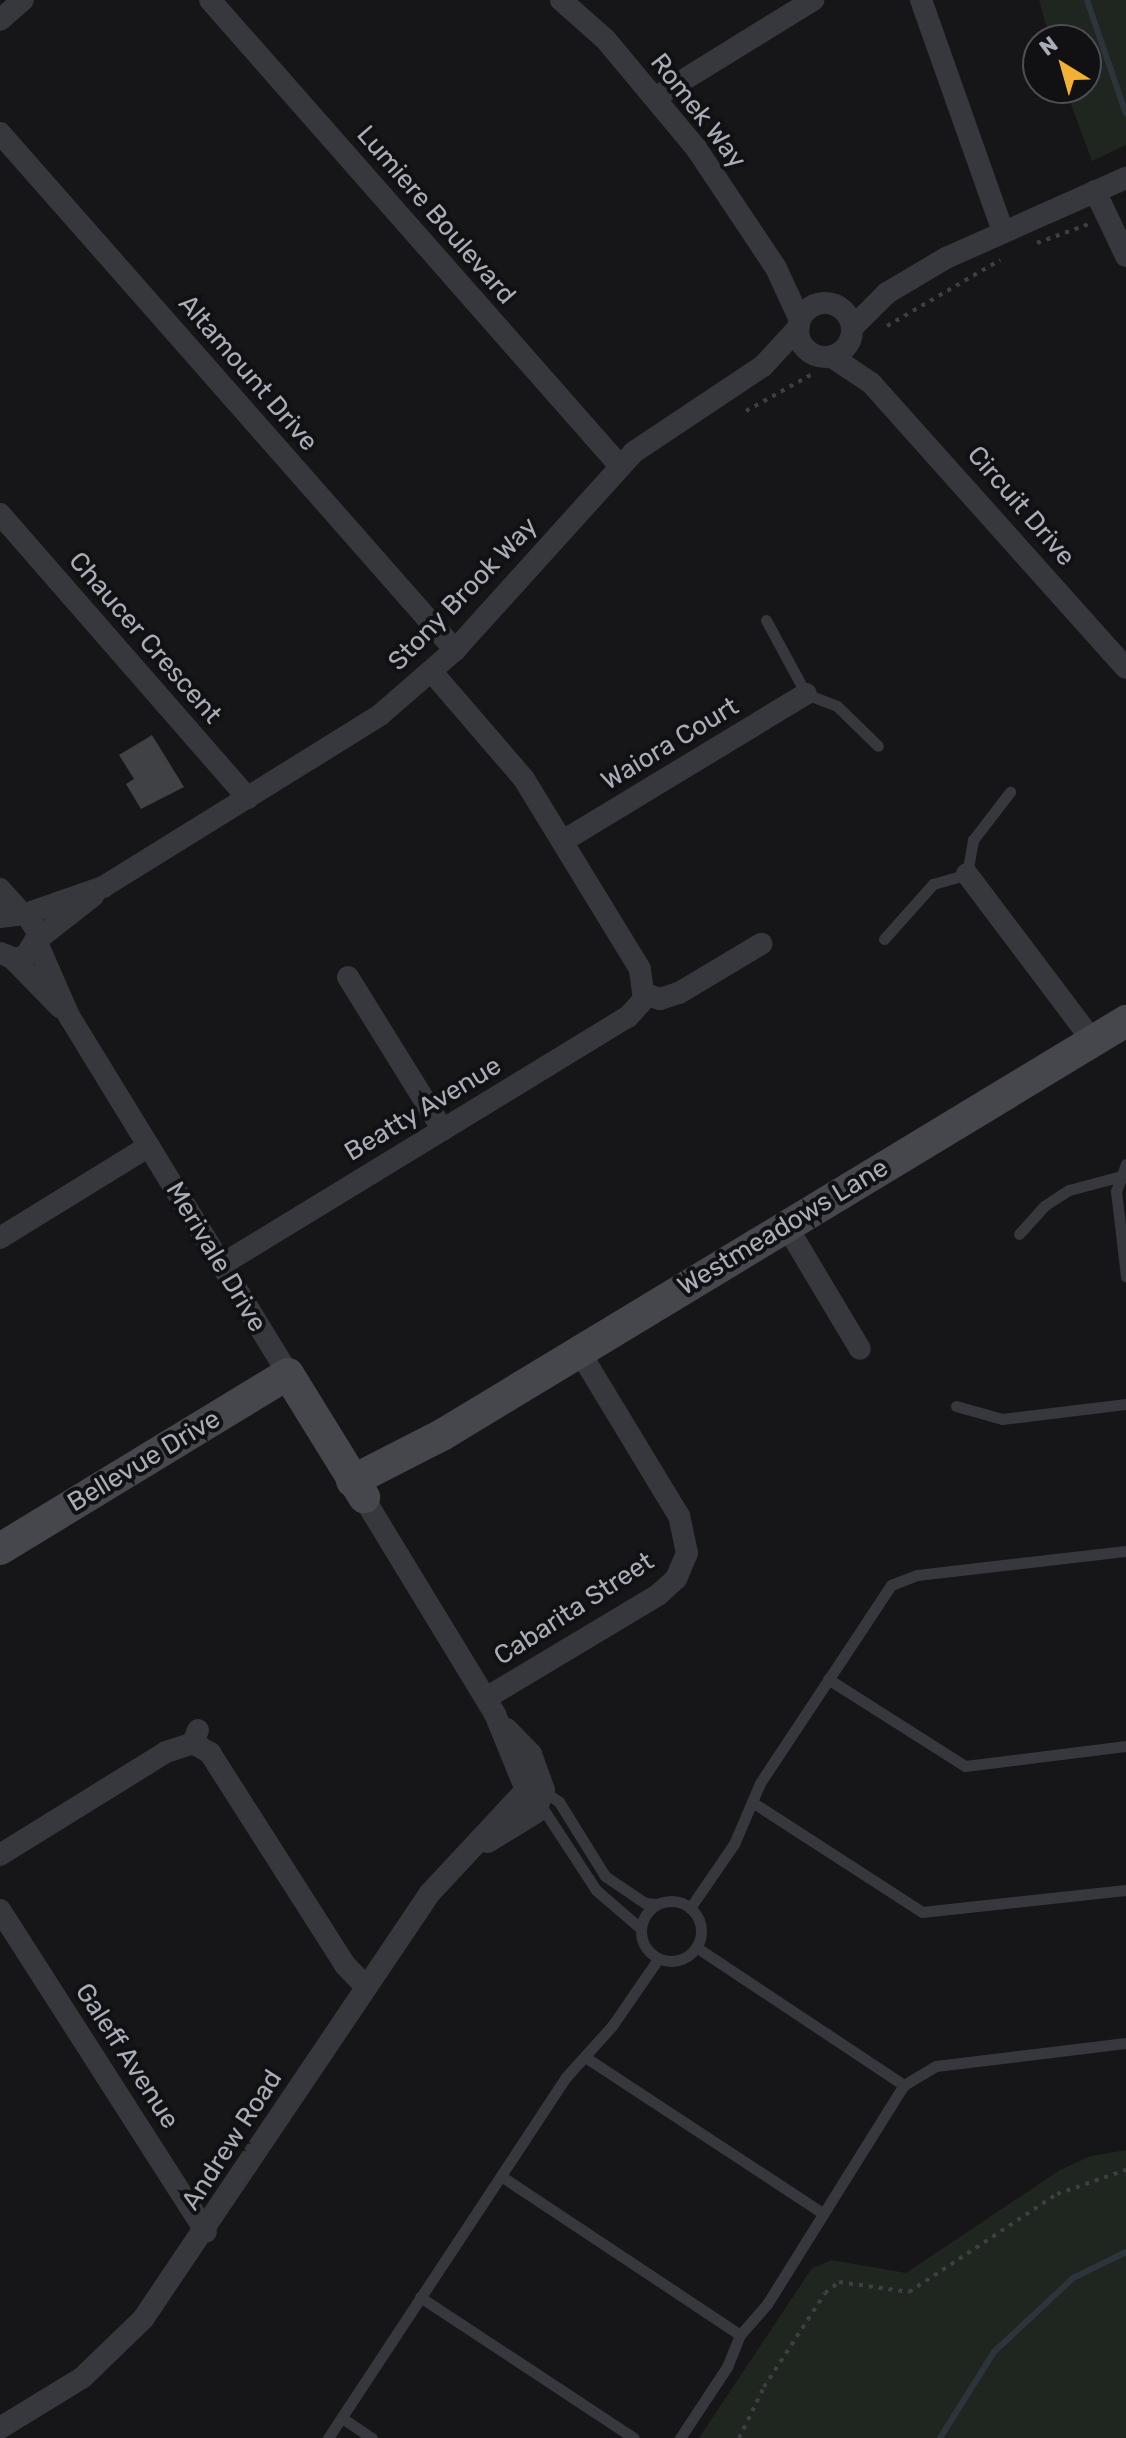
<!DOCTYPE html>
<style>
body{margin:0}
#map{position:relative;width:1126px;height:2438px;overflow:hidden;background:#161618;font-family:Rubik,sans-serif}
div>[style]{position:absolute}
.green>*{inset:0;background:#1e261f}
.stream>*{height:6px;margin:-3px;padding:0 3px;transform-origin:3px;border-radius:3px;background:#2c353c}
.building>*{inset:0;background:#404145}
.path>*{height:4px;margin-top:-2px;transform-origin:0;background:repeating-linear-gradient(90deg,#3d3f44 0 4px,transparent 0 10px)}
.lane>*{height:11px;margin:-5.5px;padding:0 5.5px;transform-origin:5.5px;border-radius:5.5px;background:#37383d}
.lane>.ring{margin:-5.5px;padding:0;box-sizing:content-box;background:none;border:11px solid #37383d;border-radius:50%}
.street>*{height:22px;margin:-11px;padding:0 11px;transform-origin:11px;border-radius:11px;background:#37383d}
.street>.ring{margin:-11px;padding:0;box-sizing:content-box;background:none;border:22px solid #37383d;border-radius:50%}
.secondary>*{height:32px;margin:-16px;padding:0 16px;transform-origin:16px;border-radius:16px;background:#45474d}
span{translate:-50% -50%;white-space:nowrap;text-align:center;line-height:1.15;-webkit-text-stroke:8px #111113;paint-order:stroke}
.street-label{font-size:26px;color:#a8adb8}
.north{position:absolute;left:1022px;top:24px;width:80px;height:80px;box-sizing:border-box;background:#111113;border:2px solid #4d4f55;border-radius:50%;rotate:323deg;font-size:22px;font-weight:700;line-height:32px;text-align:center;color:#a8adb8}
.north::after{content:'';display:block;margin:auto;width:28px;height:36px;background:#f2b134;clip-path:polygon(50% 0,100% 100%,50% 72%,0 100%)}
</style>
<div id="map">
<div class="green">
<div style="clip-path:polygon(1039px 0,1126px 0,1126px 145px,1092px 161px,1065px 88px,1086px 88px,1086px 40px,1050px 40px)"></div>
<div style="clip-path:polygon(1126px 2150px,1126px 2438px,699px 2438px,812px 2268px,832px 2260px,906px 2273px,1060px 2170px,1091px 2156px)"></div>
</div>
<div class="stream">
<div style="left:1087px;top:0;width:120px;rotate:71.1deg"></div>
<div style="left:940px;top:2438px;width:102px;rotate:-57.9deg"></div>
<div style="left:994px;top:2352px;width:108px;rotate:-43.1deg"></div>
<div style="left:1073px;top:2278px;width:59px;rotate:-26.1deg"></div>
</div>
<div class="building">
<div style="clip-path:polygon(152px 735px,184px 787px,141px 809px,126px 784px,134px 779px,119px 755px)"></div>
</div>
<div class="path">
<div style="left:1037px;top:243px;width:55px;rotate:-20.1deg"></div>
<div style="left:887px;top:326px;width:131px;rotate:-30.3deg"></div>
<div style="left:746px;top:411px;width:80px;rotate:-29.1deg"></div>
<div style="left:739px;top:2438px;width:57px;rotate:-63.9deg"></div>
<div style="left:764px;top:2387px;width:112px;rotate:-57deg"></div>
<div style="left:825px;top:2293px;width:18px;rotate:-38deg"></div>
<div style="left:839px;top:2282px;width:71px;rotate:8.1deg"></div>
<div style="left:909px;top:2292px;width:178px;rotate:-33.5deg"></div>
<div style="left:1057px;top:2194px;width:73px;rotate:-19.2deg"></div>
</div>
<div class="lane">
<div style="left:766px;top:620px;width:84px;rotate:61.6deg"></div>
<div style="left:806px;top:694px;width:33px;rotate:21deg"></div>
<div style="left:837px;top:706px;width:57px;rotate:44.3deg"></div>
<div style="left:884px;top:939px;width:74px;rotate:-48.3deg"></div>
<div style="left:933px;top:884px;width:35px;rotate:-16deg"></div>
<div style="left:967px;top:874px;width:35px;rotate:-80deg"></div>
<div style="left:973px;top:840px;width:61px;rotate:-52.4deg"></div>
<div style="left:1126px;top:1164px;width:29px;rotate:110deg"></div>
<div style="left:1116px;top:1191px;width:86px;rotate:83.3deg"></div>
<div style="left:1019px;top:1234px;width:38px;rotate:-48deg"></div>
<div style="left:1044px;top:1206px;width:30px;rotate:-33deg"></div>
<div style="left:1069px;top:1190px;width:51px;rotate:-14.9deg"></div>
<div style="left:956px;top:1406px;width:48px;rotate:15.8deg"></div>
<div style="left:1002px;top:1419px;width:125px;rotate:-6.9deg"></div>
<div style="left:828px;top:1679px;width:162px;rotate:32.4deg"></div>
<div style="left:965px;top:1766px;width:162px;rotate:-7.1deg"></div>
<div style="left:542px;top:1790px;width:21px;rotate:35deg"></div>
<div style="left:559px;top:1802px;width:87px;rotate:58.1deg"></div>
<div style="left:605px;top:1876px;width:48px;rotate:34deg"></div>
<div style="left:645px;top:1903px;width:13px;rotate:4deg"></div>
<div style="left:538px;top:1801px;width:106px;rotate:56.9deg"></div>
<div style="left:596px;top:1890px;width:58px;rotate:40.8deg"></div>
<div style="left:752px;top:1802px;width:202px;rotate:32.9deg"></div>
<div style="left:922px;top:1912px;width:205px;rotate:-6.2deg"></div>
<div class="ring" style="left:641px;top:1901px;width:49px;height:49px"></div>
<div style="left:690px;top:1908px;width:78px;rotate:-55.5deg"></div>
<div style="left:734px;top:1844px;width:66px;rotate:-66.9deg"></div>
<div style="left:760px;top:1783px;width:237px;rotate:-56.5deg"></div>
<div style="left:891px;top:1585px;width:28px;rotate:-21deg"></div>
<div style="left:917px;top:1575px;width:210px;rotate:-6.6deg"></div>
<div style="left:696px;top:1947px;width:250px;rotate:33.6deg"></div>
<div style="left:904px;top:2085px;width:37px;rotate:-31deg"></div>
<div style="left:936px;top:2066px;width:191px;rotate:-6.9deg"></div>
<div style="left:585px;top:2057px;width:282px;rotate:33.3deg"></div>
<div style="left:501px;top:2176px;width:287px;rotate:33.6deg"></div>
<div style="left:420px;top:2297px;width:256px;rotate:33.4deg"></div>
<div style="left:342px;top:2418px;width:36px;rotate:34deg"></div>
<div style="left:328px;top:2438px;width:432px;rotate:-56.6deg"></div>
<div style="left:566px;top:2077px;width:69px;rotate:-48deg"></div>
<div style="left:612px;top:2026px;width:81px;rotate:-55.5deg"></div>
<div style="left:680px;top:2438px;width:85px;rotate:-56.5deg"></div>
<div style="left:727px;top:2367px;width:35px;rotate:-68deg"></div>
<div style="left:740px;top:2335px;width:41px;rotate:-48.9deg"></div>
<div style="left:767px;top:2304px;width:258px;rotate:-58deg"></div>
</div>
<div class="street">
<div style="left:210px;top:0;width:621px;rotate:48.66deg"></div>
<div style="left:561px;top:0;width:60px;rotate:41.6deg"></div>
<div style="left:606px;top:40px;width:141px;rotate:50.2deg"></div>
<div style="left:696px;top:148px;width:144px;rotate:56.3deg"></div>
<div style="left:776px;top:268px;width:57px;rotate:65.2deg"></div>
<div style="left:921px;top:0;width:243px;rotate:70.5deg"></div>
<div style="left:0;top:20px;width:30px;rotate:-41deg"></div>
<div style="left:656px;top:97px;width:185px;rotate:-31.7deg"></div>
<div style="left:0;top:133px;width:689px;rotate:48.65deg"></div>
<div style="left:1095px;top:191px;width:72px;rotate:64.5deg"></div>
<div class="ring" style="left:798px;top:303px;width:32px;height:32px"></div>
<div style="left:852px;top:328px;width:49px;rotate:-45deg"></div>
<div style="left:887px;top:293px;width:69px;rotate:-30.7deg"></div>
<div style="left:946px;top:258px;width:197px;rotate:-24deg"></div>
<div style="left:832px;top:357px;width:47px;rotate:33.7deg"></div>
<div style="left:871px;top:383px;width:382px;rotate:48.2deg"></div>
<div style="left:0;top:514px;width:377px;rotate:48.9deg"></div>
<div style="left:563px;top:841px;width:284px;rotate:-31.2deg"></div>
<div style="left:967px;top:874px;width:208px;rotate:53deg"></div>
<div style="left:0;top:889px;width:31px;rotate:48deg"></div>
<div style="left:26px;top:914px;width:82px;rotate:-19.3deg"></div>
<div style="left:103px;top:887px;width:326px;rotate:-31.8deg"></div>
<div style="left:380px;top:715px;width:99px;rotate:-40.9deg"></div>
<div style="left:455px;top:650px;width:267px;rotate:-47.9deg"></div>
<div style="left:634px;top:452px;width:155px;rotate:-33.7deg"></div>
<div style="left:763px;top:366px;width:53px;rotate:-47.3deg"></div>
<div style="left:0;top:917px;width:26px;rotate:-7deg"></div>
<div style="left:26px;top:914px;width:24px;rotate:57deg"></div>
<div style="left:39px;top:934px;width:26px;rotate:121deg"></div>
<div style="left:26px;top:956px;width:11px;rotate:165deg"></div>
<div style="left:15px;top:959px;width:16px;rotate:-158deg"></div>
<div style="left:38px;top:939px;width:70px;rotate:-38deg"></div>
<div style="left:37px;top:943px;width:80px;rotate:66.3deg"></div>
<div style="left:69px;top:1016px;width:420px;rotate:58.5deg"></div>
<div style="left:12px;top:958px;width:69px;rotate:45.6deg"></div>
<div style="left:348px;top:977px;width:180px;rotate:58.2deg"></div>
<div style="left:646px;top:994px;width:15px;rotate:20deg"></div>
<div style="left:660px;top:999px;width:20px;rotate:-18deg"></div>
<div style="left:679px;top:993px;width:96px;rotate:-30.9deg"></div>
<div style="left:786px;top:1225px;width:144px;rotate:59.2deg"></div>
<div style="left:0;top:1238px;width:175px;rotate:-31.7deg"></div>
<div style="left:221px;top:1265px;width:477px;rotate:-31.4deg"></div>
<div style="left:628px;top:1017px;width:24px;rotate:-48deg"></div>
<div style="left:644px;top:999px;width:30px;rotate:-98deg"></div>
<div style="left:640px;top:969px;width:223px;rotate:-121.4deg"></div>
<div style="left:524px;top:779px;width:141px;rotate:-130.7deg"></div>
<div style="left:486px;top:1698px;width:200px;rotate:-30.9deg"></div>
<div style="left:658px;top:1595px;width:24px;rotate:-42deg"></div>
<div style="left:676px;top:1579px;width:28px;rotate:-67deg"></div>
<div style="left:687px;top:1553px;width:38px;rotate:-102deg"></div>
<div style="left:679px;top:1516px;width:193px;rotate:-121.2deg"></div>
<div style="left:193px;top:1743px;width:20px;rotate:30deg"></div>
<div style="left:210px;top:1753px;width:251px;rotate:57.5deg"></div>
<div style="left:345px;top:1965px;width:30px;rotate:46deg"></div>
<div style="left:488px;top:1842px;width:55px;rotate:-31.7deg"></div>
<div style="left:535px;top:1813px;width:25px;rotate:-69deg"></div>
<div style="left:544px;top:1790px;width:38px;rotate:-110deg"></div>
<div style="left:531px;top:1754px;width:35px;rotate:-134deg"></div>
<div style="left:0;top:1855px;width:195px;rotate:-31.8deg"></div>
<div style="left:166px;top:1752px;width:28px;rotate:-18deg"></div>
<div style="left:193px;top:1743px;width:14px;rotate:-69deg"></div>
<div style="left:0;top:1910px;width:382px;rotate:57.4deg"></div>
<div style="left:0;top:2428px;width:96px;rotate:-31.4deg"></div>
<div style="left:82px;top:2378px;width:85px;rotate:-44deg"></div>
<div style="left:143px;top:2319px;width:514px;rotate:-56.03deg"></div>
<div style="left:430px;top:1893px;width:141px;rotate:-47deg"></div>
<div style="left:526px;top:1790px;width:82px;rotate:-112.2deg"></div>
<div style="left:495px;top:1714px;width:254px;rotate:-121.3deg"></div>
</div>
<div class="secondary">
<div style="left:352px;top:1481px;width:101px;rotate:-27.1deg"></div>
<div style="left:442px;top:1435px;width:800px;rotate:-31.18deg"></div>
<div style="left:0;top:1549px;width:337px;rotate:-31.3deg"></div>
<div style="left:288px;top:1374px;width:145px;rotate:58.3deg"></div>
</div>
<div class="street-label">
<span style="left:698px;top:111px;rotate:52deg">Romek Way</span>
<span style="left:436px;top:215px;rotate:49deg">Lumiere Boulevard</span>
<span style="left:248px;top:373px;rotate:49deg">Altamount Drive</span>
<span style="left:1021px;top:506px;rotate:49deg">Circuit Drive</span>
<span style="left:463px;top:594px;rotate:-46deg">Stony Brook Way</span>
<span style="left:145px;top:638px;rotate:49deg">Chaucer Crescent</span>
<span style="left:670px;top:744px;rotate:-31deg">Waiora Court</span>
<span style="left:423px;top:1109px;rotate:-31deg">Beatty Avenue</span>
<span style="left:783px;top:1227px;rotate:-31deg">Westmeadows Lane</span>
<span style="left:216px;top:1257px;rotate:59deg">Merivale Drive</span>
<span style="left:144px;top:1461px;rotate:-31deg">Bellevue Drive</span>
<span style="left:574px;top:1609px;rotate:-33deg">Cabarita Street</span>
<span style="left:127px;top:2056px;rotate:57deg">Galeff Avenue</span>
<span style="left:232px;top:2140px;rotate:-57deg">Andrew Road</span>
</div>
<div class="north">N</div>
</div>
